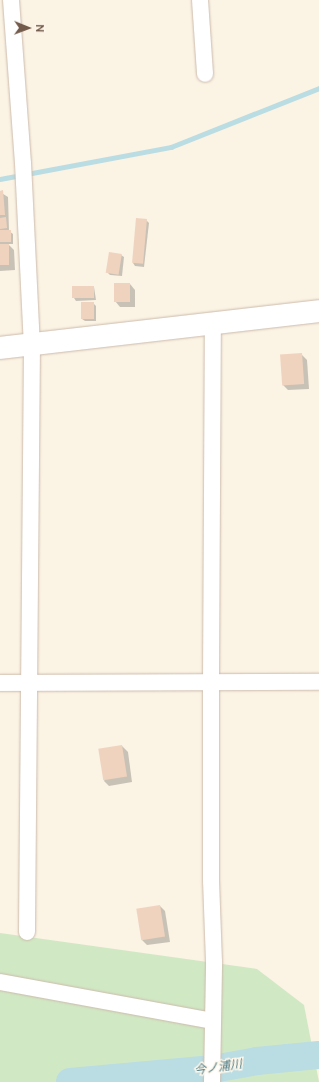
<!DOCTYPE html>
<meta charset="utf-8">
<style>
body{margin:0}
#map{position:relative;width:319px;height:1082px;overflow:hidden;background:#fbf3e4;font-family:Ubuntu,"Noto Sans JP",sans-serif}
div>[style]{position:absolute}
.green>*{inset:0;background:#d1e8c4}
.shadow>*{inset:0;background:#0003}
.stream>*{height:4.5px;margin:-2.25px;padding:0 2.25px;transform-origin:2.25px;border-radius:2.25px;background:#badce3}
.river>*{height:28px;margin:-14px;padding:0 14px;transform-origin:14px;border-radius:14px;background:#badce3}
.building>*{inset:0;background:#efd3be;transform-origin:0 0}
.roads{filter:drop-shadow(0 0 1px #ccbbac) drop-shadow(0 0 1px #ccbbac)}
.street>*{height:16px;margin:-8px;padding:0 8px;transform-origin:8px;border-radius:8px;background:#fff}
.secondary>*{height:22px;margin:-11px;padding:0 11px;transform-origin:11px;border-radius:11px;background:#fff}
span{translate:-50% -50%;white-space:nowrap;text-align:center;line-height:1.15;-webkit-text-stroke:3px #fef7ea;paint-order:stroke}
.water-label{font-size:12px;color:#477884;font-style:italic}
.north{position:absolute;left:8px;top:8px;width:40px;height:40px;-webkit-text-stroke:3px #fef7ea;paint-order:stroke;rotate:91deg;font-size:11px;font-weight:700;line-height:16px;text-align:center;color:#725b4b}
.north::after{content:'';display:block;margin:auto;width:14px;height:18px;background:#725b4b;clip-path:polygon(50% 0,100% 100%,50% 72%,0 100%)}
</style>
<div id="map">
<div class="green">
<div style="clip-path:polygon(0 933px,257px 969px,304px 1005px,319px 1082px,0 1082px)"></div>
</div>
<div class="shadow">
<div style="clip-path:polygon(0 192px,8px 197px,9px 231px,13px 234px,13px 244px,8px 244px,14px 250px,15px 270px,0 271px)"></div>
<div style="clip-path:polygon(146px 220px,149px 223px,144px 267px,135px 266px,133px 263px)"></div>
<div style="clip-path:polygon(121px 255px,124px 257px,122px 276px,110px 275px,108px 273px)"></div>
<div style="clip-path:polygon(130px 284px,135px 290px,135px 307px,120px 307px,115px 301px)"></div>
<div style="clip-path:polygon(94px 287px,96px 300px,76px 301px,74px 298px,73px 288px)"></div>
<div style="clip-path:polygon(93px 303px,96px 306px,96px 321px,85px 321px,82px 319px)"></div>
<div style="clip-path:polygon(301px 354px,307px 360px,309px 389px,288px 390px,283px 385px)"></div>
<div style="clip-path:polygon(122px 746px,128px 752px,132px 782px,109px 786px,104px 781px)"></div>
<div style="clip-path:polygon(160px 906px,165px 911px,170px 942px,147px 945px,142px 940px)"></div>
</div>
<div class="stream">
<div style="left:0;top:179px;width:174px;rotate:-10.6deg"></div>
<div style="left:171px;top:147px;width:159px;rotate:-21.7deg"></div>
</div>
<div class="river">
<div style="left:70px;top:1082px;width:144px;rotate:-5.2deg"></div>
<div style="left:213px;top:1069px;width:45px;rotate:-10.3deg"></div>
<div style="left:257px;top:1061px;width:62px;rotate:-5.5deg"></div>
</div>
<div class="building">
<div style="clip-path:polygon(3px 190px,5px 215px,0 215px,0 191px)"></div>
<div style="clip-path:polygon(6px 217px,7px 228px,0 229px,0 218px)"></div>
<div style="left:136px;top:218px;width:11px;height:45px;rotate:5deg"></div>
<div style="left:11px;top:230px;width:12px;height:11px;rotate:90deg"></div>
<div style="left:0;top:244px;width:9px;height:21px"></div>
<div style="left:109px;top:252px;width:13px;height:21px;rotate:9deg"></div>
<div style="left:114px;top:283px;width:16px;height:19px"></div>
<div style="left:94px;top:286px;width:12px;height:22px;rotate:90deg"></div>
<div style="left:81px;top:302px;width:13px;height:17px"></div>
<div style="left:302px;top:353px;width:31px;height:22px;rotate:86deg"></div>
<div style="left:122px;top:745px;width:32px;height:24px;rotate:81deg"></div>
<div style="left:160px;top:905px;width:32px;height:24px;rotate:81deg"></div>
</div>
<div class="roads">
<div class="street">
<div style="left:11px;top:0;width:163px;rotate:85.8deg"></div>
<div style="left:23px;top:163px;width:182px;rotate:87.2deg"></div>
<div style="left:32px;top:345px;width:587px;rotate:90.49deg"></div>
<div style="left:200px;top:0;width:74px;rotate:86.1deg"></div>
<div style="left:0;top:683px;width:319px;rotate:-0.2deg"></div>
<div style="left:0;top:982px;width:216px;rotate:10.4deg"></div>
<div style="left:212px;top:1082px;width:120px;rotate:-89deg"></div>
<div style="left:214px;top:962px;width:81px;rotate:-92.1deg"></div>
<div style="left:211px;top:881px;width:198px;rotate:-90deg"></div>
<div style="left:211px;top:683px;width:359px;rotate:-89.7deg"></div>
</div>
<div class="secondary">
<div style="left:0;top:348px;width:321px;rotate:-6.6deg"></div>
</div>
</div>
<div class="water-label">
<span style="left:218px;top:1067px;rotate:-8deg">今ノ浦川</span>
</div>
<div class="north">N</div>
</div>
